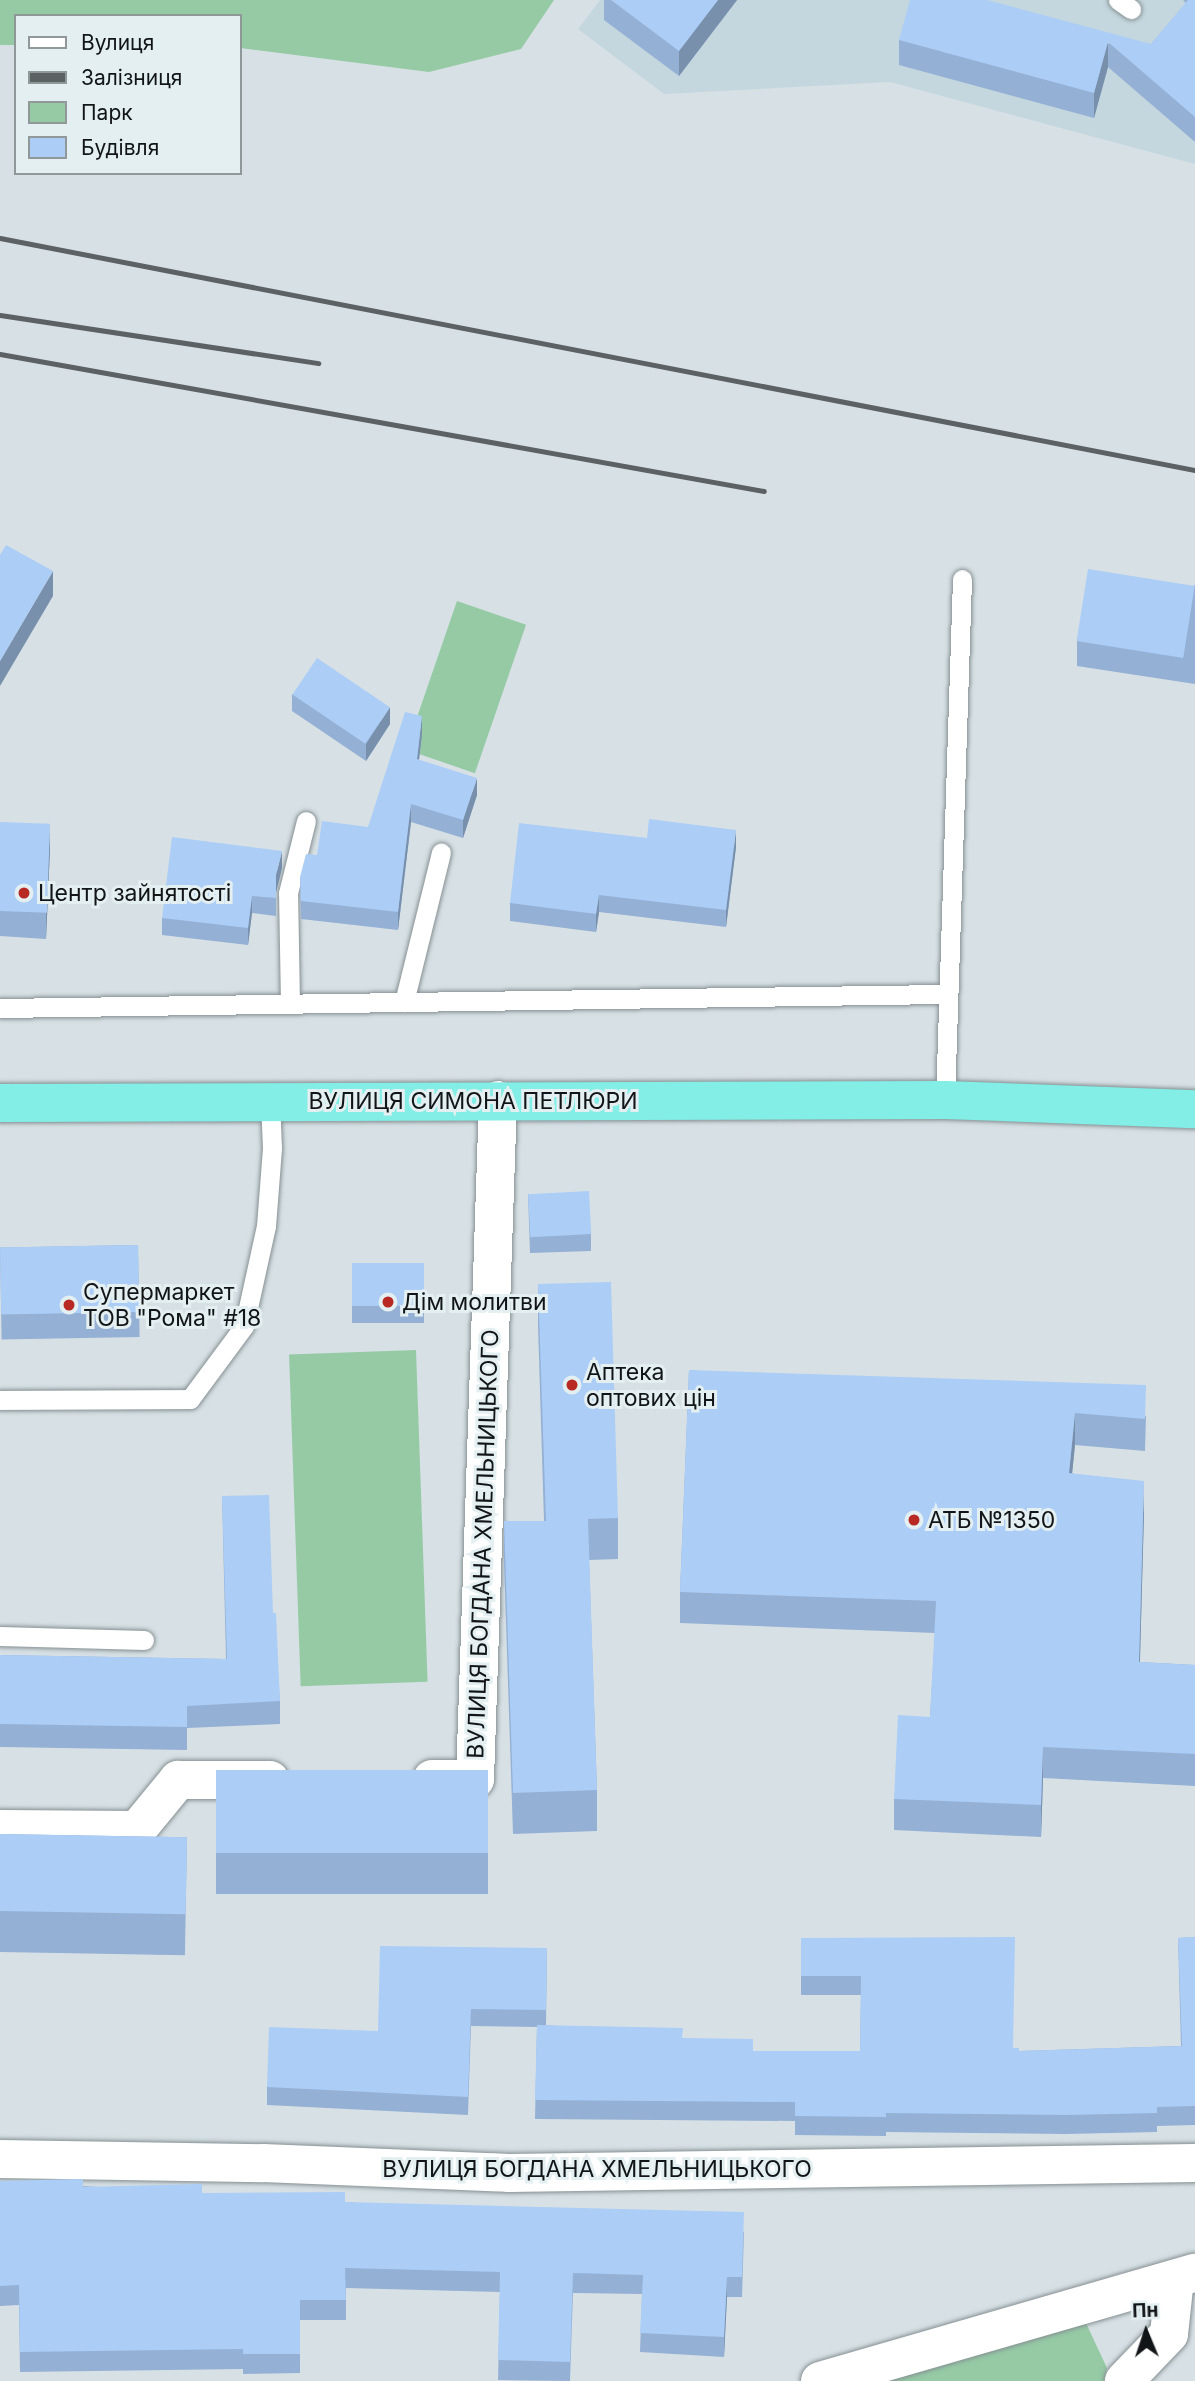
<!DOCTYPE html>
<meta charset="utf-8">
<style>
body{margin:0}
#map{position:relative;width:1195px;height:2381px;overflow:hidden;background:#d7e1e5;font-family:Inter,sans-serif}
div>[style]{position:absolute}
.built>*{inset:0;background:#c4d7de}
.green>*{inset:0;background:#95caa5;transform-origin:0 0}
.roads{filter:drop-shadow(0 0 2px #869093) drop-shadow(0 0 2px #869093)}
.service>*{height:19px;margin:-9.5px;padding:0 9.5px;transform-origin:9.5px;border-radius:9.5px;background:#fff}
.minor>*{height:38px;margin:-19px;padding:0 19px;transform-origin:19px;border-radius:19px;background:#fff}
.tertiary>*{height:38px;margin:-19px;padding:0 19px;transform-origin:19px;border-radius:19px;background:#fff}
.trunk>*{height:38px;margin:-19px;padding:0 19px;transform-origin:19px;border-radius:19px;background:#82eee6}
.rail>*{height:5px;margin:-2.5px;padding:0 2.5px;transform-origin:2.5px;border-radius:2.5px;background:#5c6164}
.wall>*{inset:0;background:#94b0d4;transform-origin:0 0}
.shaded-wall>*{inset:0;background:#7890ac}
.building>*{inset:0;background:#accdf6;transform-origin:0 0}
.dots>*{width:19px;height:19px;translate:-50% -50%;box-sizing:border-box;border:4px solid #e4eff2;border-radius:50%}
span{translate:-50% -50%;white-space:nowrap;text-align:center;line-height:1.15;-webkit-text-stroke:6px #e4eff2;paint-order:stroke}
.poi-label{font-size:23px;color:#121517}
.left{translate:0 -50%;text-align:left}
.street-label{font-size:23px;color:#121517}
.legend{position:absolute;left:14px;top:14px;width:228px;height:161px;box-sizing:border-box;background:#e4eff2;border:2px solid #90989a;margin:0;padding:9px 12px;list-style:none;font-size:21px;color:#121517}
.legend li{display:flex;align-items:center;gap:14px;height:35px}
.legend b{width:35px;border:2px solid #90989a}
.north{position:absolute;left:1111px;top:2297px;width:70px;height:70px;-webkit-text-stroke:5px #e4eff2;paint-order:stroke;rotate:358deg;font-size:19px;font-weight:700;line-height:28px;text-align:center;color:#121517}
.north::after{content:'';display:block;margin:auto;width:24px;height:32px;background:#121517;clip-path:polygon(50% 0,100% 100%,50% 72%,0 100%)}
</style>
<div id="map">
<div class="built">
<div style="clip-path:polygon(600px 0,1195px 0,1195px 164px,890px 82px,664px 94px,578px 29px)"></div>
</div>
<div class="green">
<div style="clip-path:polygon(0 0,554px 0,521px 49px,429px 72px,240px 48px,240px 16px,16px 16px,16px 45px,0 45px)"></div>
<div style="left:457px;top:601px;width:73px;height:157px;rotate:19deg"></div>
<div style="left:416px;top:1350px;width:332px;height:127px;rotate:88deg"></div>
<div style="clip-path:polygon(1078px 2306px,1107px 2368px,1104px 2381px,820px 2381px)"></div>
</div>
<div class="roads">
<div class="service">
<div style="left:1118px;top:0;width:16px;rotate:35deg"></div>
<div style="left:404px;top:1002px;width:154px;rotate:-76.1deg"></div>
<div style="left:290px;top:1004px;width:111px;rotate:-91deg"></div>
<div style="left:288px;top:893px;width:74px;rotate:-76deg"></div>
<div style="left:0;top:1008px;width:948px;rotate:-0.85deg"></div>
<div style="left:945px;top:1100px;width:521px;rotate:-88.13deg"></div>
<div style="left:0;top:1400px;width:190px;rotate:-0.3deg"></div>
<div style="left:190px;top:1399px;width:91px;rotate:-53.5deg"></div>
<div style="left:244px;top:1326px;width:102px;rotate:-77.6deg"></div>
<div style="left:266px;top:1226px;width:78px;rotate:-85.6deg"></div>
<div style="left:272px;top:1148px;width:47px;rotate:-92.4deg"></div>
<div style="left:0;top:1636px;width:144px;rotate:1.6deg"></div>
</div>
<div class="minor">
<div style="left:432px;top:1779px;width:43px"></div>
<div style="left:475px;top:1779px;width:679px;rotate:-88.06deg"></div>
<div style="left:0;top:1829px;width:137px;rotate:0.4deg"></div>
<div style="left:137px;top:1830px;width:65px;rotate:-50.6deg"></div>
<div style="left:178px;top:1780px;width:92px"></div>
<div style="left:0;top:2159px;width:263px;rotate:0.9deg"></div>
<div style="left:263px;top:2163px;width:246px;rotate:2.3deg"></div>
<div style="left:509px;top:2173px;width:686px;rotate:-0.84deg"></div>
<div style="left:1124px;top:2381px;width:65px;rotate:-46.2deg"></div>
<div style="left:1169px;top:2334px;width:55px;rotate:-83.8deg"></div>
</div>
<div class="tertiary">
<div style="left:820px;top:2381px;width:390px;rotate:-16.1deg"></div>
</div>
<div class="trunk">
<div style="left:0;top:1103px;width:945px;rotate:-0.18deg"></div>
<div style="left:945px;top:1100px;width:250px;rotate:2.1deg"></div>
</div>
</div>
<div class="rail">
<div style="left:0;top:238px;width:1217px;rotate:10.99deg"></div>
<div style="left:0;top:315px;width:322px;rotate:8.6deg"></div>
<div style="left:0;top:354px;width:776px;rotate:10.17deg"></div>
</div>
<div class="wall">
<div style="clip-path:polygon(604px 0,737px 0,679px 76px,604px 20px)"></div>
<div style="clip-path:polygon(1183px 0,1195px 0,1195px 142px,1108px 67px,1094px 118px,899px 65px,899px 40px,1151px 44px,1186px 3px)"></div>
<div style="clip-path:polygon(1195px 585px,1195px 684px,1077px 666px,1077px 641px)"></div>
<div style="clip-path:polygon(292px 694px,390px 724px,366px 761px,292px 711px)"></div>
<div style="clip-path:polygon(422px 734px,419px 760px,477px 795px,463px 838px,411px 822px,398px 930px,301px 919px,300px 877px,368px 827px)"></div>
<div style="clip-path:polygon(0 822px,50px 849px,46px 939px,0 936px)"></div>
<div style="clip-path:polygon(736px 847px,726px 927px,599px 912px,596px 932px,510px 921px,510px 903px)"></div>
<div style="clip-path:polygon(282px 868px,276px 892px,276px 916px,252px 913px,248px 945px,162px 935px,162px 918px)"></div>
<div style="clip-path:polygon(528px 1194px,591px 1234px,591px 1251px,530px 1253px)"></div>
<div style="left:138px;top:1245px;width:92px;height:138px;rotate:89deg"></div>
<div style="left:424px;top:1263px;width:60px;height:72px;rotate:90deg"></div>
<div style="clip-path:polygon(538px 1284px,618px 1518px,618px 1559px,589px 1560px,597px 1790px,597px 1831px,513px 1834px,504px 1562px,504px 1521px,544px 1521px,538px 1325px)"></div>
<div style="clip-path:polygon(689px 1370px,1146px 1416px,1145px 1451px,1075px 1445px,1072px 1473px,1144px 1512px,1140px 1662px,1195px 1665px,1195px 1786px,1043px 1778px,1041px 1837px,894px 1830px,894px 1799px,930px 1717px,935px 1633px,680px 1623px,680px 1592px)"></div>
<div style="clip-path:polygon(222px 1496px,273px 1613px,280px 1701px,280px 1724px,187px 1728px,187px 1750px,0 1747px,0 1655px,226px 1659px)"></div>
<div style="left:488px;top:1770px;width:124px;height:272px;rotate:90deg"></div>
<div style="left:0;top:1834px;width:187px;height:118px;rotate:1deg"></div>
<div style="clip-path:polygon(1195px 1937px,1195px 2125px,1157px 2126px,1157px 2132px,1066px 2134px,886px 2132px,886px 2136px,795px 2135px,795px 2121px,535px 2119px,537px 2027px,471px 2026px,468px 2115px,267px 2105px,267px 2087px,547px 1948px,546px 2025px,683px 2038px,753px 2051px,860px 2051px,861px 1995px,801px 1995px,801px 1938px,1019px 2051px,1181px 2046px,1178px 1938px)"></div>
<div style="clip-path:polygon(0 2181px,345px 2202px,744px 2232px,742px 2297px,727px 2297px,724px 2357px,640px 2352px,642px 2294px,573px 2293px,570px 2381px,498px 2380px,500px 2292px,346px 2288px,346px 2320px,300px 2320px,300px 2373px,243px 2374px,243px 2369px,20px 2372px,19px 2305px,0 2306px)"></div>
</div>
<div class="shaded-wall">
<div style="clip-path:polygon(718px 0,737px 0,679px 76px,679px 51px)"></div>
<div style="clip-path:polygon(1108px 42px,1108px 67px,1094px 118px,1094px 93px)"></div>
<div style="clip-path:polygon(53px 571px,53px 596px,0 686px,0 661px)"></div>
<div style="clip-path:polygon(390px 707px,390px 724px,366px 761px,366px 744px)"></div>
<div style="clip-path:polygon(422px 716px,422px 734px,417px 777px,417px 759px)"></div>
<div style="clip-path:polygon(477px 778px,477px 795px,463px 838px,463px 820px)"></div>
<div style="clip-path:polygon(411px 804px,411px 822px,398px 930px,398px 912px)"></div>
<div style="clip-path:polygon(50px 824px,50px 849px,46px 939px,46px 914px)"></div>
<div style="clip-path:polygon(736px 830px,736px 847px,726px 927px,726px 910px)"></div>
<div style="clip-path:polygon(282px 851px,282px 868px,276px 893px,276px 875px)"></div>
<div style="clip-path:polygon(599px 895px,599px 912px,596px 932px,596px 914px)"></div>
<div style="clip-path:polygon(252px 896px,252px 913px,248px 945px,248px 928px)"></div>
<div style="clip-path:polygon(1075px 1413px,1075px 1445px,1069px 1504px,1069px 1473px)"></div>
<div style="clip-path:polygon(1144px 1481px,1144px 1512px,1139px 1694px,1139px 1662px)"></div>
<div style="clip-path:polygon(1043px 1747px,1043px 1778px,1041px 1837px,1041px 1805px)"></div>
<div style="clip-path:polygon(727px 2277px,727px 2297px,724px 2357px,724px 2337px)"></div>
</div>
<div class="building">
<div style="clip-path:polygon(611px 0,718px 0,679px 51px)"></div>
<div style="clip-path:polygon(910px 0,987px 0,1151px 44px,1188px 0,1195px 0,1195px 117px,1108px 42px,1094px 93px,899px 40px)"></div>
<div style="clip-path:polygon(6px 545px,53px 571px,0 661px,0 555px)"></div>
<div style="left:1088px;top:569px;width:108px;height:73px;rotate:9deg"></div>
<div style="left:317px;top:658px;width:88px;height:44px;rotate:34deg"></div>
<div style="clip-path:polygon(405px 712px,422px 716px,417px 759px,477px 778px,463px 820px,411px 804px,398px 912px,301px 901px,300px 877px,306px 854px,317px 855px,322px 821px,368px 827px)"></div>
<div style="clip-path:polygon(649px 819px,736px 830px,726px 910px,599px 895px,596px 914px,510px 903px,519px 823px,647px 838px)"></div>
<div style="left:0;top:822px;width:50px;height:89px;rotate:2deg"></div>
<div style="clip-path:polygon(172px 837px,282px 851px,276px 875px,276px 898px,252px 896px,248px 928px,162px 918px)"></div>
<div style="left:589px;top:1191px;width:43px;height:61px;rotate:87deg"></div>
<div style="left:138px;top:1245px;width:67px;height:138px;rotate:89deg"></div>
<div style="left:424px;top:1263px;width:43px;height:72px;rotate:90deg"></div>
<div style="clip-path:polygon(611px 1282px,618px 1518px,588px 1519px,597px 1790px,513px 1793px,504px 1521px,546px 1521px,538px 1284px)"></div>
<div style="clip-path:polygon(689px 1370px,1146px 1385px,1145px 1419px,1075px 1413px,1069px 1473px,1144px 1481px,1139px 1662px,1195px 1665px,1195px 1754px,1043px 1747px,1041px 1805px,894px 1799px,898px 1715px,930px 1717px,936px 1601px,680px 1592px)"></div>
<div style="clip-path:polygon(269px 1495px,273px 1613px,276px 1613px,280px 1701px,187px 1706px,187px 1727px,0 1724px,0 1655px,227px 1659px,222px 1496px)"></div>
<div style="left:488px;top:1770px;width:83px;height:272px;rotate:90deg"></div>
<div style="left:0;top:1834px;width:187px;height:77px;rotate:1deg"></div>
<div style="clip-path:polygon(1015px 1937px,1013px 2048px,1019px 2048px,1019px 2051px,1182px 2046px,1178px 1938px,1195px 1937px,1195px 2106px,1157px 2107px,1157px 2113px,1066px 2115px,886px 2113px,886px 2117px,795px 2116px,795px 2102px,535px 2100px,537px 2025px,683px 2028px,682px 2038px,753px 2039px,753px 2051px,860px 2051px,861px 1976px,801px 1976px,801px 1938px)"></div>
<div style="clip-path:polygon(380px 1946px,547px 1948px,546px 2010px,471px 2009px,468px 2097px,267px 2087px,269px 2027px,378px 2031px)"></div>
<div style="clip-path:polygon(83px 2179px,83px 2187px,202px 2184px,202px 2193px,345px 2192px,345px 2202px,744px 2212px,742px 2277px,727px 2277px,724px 2337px,640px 2333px,643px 2275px,573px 2273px,570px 2362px,498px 2360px,500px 2272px,345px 2268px,346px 2300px,300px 2300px,300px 2354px,243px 2354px,243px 2349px,20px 2352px,19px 2285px,0 2286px,0 2181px)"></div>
</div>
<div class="dots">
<div style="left:24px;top:893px;background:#b82924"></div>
<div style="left:388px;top:1302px;background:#b82924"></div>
<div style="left:69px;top:1305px;background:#b82924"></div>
<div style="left:572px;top:1385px;background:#b82924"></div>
<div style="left:914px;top:1520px;background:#b82924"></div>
</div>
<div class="poi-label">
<span class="left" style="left:38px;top:893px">Центр зайнятості</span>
<span class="left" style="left:83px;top:1305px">Супермаркет<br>ТОВ "Рома" #18</span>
<span class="left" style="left:402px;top:1302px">Дім молитви</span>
<span class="left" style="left:586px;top:1385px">Аптека<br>оптових цін</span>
<span class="left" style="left:928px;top:1520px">АТБ №1350</span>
</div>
<div class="street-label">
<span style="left:473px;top:1101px">ВУЛИЦЯ СИМОНА ПЕТЛЮРИ</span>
<span style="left:483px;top:1544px;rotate:-88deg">ВУЛИЦЯ БОГДАНА ХМЕЛЬНИЦЬКОГО</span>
<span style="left:597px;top:2169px">ВУЛИЦЯ БОГДАНА ХМЕЛЬНИЦЬКОГО</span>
</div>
<ul class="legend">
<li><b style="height:9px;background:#fff"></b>Вулиця</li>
<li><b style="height:9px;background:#5c6164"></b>Залізниця</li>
<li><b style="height:19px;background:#95caa5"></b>Парк</li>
<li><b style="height:19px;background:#accdf6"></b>Будівля</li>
</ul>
<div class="north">Пн</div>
</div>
